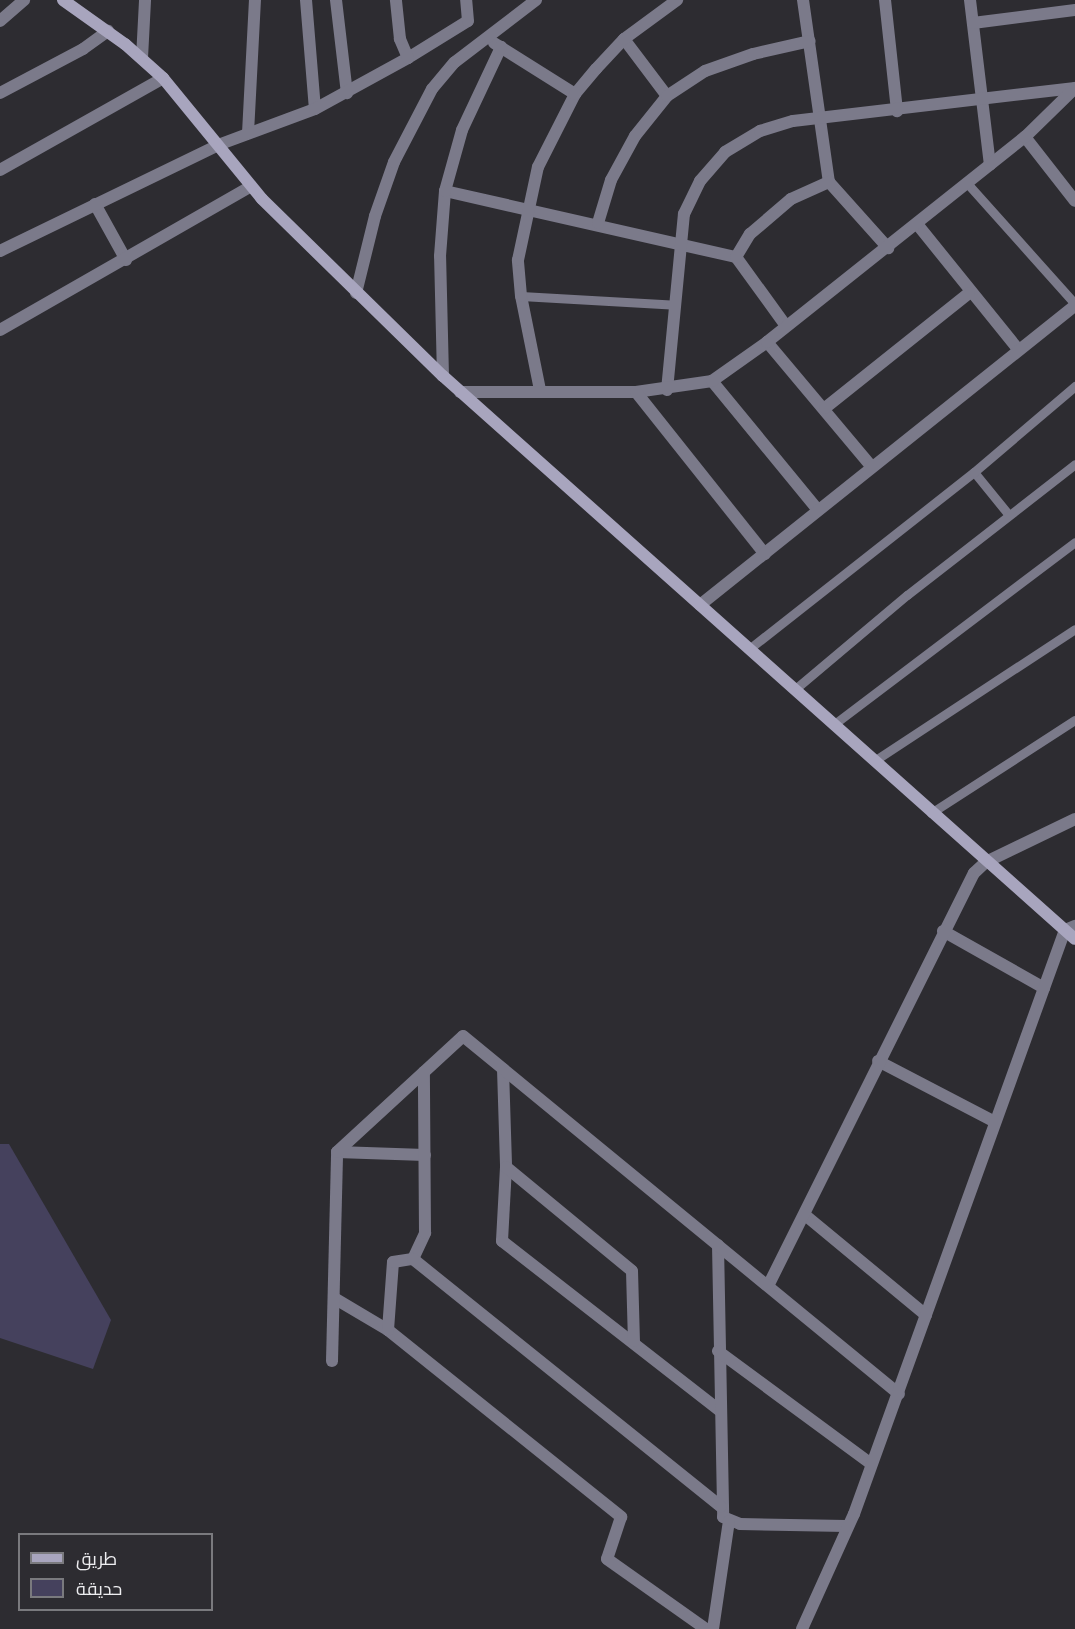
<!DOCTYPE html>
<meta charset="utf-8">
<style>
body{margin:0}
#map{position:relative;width:1075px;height:1629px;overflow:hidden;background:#2d2c31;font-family:Mulish,Cairo,sans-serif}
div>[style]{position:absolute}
.green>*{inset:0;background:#45415d}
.lane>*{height:9px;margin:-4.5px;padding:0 4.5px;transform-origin:4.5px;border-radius:4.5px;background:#7b7a8a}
.street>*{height:12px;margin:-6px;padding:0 6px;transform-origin:6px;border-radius:6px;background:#7b7a8a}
.secondary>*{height:12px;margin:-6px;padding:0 6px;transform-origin:6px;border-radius:6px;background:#a8a5be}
span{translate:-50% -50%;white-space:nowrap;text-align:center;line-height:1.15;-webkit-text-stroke:6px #2d2c31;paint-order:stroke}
.legend{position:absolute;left:18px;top:1533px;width:195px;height:78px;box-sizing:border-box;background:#2d2c31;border:2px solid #7a7a7e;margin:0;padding:8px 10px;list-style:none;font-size:18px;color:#eeeef1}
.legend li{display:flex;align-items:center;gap:12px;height:30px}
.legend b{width:30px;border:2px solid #7a7a7e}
</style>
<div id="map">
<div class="green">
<div style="clip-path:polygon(0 1144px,9px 1144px,111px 1320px,93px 1369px,0 1338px)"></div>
</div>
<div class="lane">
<div style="left:966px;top:182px;width:164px;rotate:48.2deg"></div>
<div style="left:521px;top:296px;width:154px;rotate:3.3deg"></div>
<div style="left:974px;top:472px;width:55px;rotate:50.9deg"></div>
<div style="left:749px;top:649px;width:286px;rotate:-38.2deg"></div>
<div style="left:974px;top:472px;width:133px;rotate:-40.4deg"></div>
<div style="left:794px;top:690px;width:148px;rotate:-40.1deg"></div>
<div style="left:907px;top:595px;width:213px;rotate:-37.9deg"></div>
<div style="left:833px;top:725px;width:303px;rotate:-37.1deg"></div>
<div style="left:874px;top:761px;width:240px;rotate:-33.3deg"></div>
<div style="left:931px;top:813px;width:171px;rotate:-32.9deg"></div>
</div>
<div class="street">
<div style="left:306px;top:0;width:109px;rotate:85.3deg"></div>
<div style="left:336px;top:0;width:94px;rotate:83.3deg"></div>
<div style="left:803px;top:0;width:184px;rotate:81.9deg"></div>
<div style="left:829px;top:182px;width:89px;rotate:48.2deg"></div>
<div style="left:885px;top:0;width:112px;rotate:83.8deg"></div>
<div style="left:970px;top:0;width:166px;rotate:83.1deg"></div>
<div style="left:0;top:21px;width:32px;rotate:-41deg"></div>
<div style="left:973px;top:23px;width:103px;rotate:-7.3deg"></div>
<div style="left:624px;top:39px;width:71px;rotate:53deg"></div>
<div style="left:494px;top:43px;width:96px;rotate:32.2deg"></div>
<div style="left:142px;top:58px;width:58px;rotate:-87deg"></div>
<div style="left:408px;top:58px;width:70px;rotate:-31.7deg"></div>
<div style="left:468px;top:21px;width:21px;rotate:-95deg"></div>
<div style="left:0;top:93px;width:94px;rotate:-27.9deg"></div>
<div style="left:83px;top:49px;width:31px;rotate:-36deg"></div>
<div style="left:248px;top:133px;width:133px;rotate:-87deg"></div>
<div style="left:1025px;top:137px;width:81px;rotate:52deg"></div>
<div style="left:0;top:170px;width:187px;rotate:-29.4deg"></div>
<div style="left:445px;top:191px;width:298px;rotate:12.8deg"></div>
<div style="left:95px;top:204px;width:64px;rotate:61deg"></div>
<div style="left:598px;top:223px;width:45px;rotate:-73.2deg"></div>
<div style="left:611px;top:180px;width:50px;rotate:-61.4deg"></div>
<div style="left:635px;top:136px;width:51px;rotate:-51.3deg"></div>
<div style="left:667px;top:96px;width:45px;rotate:-33.3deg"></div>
<div style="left:705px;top:71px;width:51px;rotate:-19.5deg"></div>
<div style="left:753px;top:54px;width:58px;rotate:-12.8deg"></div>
<div style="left:917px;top:224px;width:161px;rotate:51.1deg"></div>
<div style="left:0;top:251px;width:242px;rotate:-25.9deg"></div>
<div style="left:218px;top:145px;width:103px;rotate:-20.4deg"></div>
<div style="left:315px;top:109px;width:106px;rotate:-28.7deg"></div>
<div style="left:408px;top:58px;width:21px;rotate:-113deg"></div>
<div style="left:400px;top:39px;width:39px;rotate:-96deg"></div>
<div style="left:356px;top:293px;width:79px;rotate:-76.1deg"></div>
<div style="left:375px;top:216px;width:57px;rotate:-70.6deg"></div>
<div style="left:394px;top:162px;width:82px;rotate:-62.5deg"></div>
<div style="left:432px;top:89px;width:35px;rotate:-50deg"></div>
<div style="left:455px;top:62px;width:102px;rotate:-37.4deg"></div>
<div style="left:786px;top:326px;width:85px;rotate:-125.9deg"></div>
<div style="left:736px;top:257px;width:27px;rotate:-59deg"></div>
<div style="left:750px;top:234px;width:54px;rotate:-40.5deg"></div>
<div style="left:791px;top:199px;width:42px;rotate:-24.1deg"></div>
<div style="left:0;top:330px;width:289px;rotate:-29.8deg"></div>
<div style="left:767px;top:342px;width:162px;rotate:50deg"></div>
<div style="left:443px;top:376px;width:120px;rotate:-91.4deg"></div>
<div style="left:440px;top:256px;width:65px;rotate:-85.6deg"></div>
<div style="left:445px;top:191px;width:63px;rotate:-74.4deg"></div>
<div style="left:462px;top:130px;width:92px;rotate:-64.8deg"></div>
<div style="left:712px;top:381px;width:167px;rotate:50.6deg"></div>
<div style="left:540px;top:390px;width:96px;rotate:-101.4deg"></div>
<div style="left:521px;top:296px;width:36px;rotate:-95deg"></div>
<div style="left:518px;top:260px;width:95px;rotate:-77.9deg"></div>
<div style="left:538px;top:167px;width:82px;rotate:-63.1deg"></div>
<div style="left:575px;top:94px;width:33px;rotate:-50deg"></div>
<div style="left:596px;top:69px;width:41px;rotate:-47deg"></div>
<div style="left:624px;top:39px;width:66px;rotate:-36.3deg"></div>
<div style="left:667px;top:390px;width:177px;rotate:-84.5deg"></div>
<div style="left:684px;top:214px;width:37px;rotate:-64deg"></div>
<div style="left:700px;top:181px;width:38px;rotate:-49deg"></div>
<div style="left:725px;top:152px;width:41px;rotate:-31deg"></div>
<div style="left:760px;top:131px;width:34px;rotate:-17deg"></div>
<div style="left:793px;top:121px;width:284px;rotate:-6.7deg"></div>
<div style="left:460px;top:392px;width:176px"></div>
<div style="left:636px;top:392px;width:77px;rotate:-8.2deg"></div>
<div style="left:712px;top:381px;width:67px;rotate:-35.3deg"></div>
<div style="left:767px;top:342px;width:330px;rotate:-38.5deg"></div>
<div style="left:1025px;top:137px;width:70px;rotate:-44.4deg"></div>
<div style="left:636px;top:392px;width:207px;rotate:51.5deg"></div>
<div style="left:825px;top:408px;width:184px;rotate:-38.6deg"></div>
<div style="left:700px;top:605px;width:480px;rotate:-38.6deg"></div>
<div style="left:943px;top:931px;width:116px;rotate:29.4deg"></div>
<div style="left:878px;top:1061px;width:132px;rotate:27.5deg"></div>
<div style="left:503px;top:1069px;width:98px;rotate:88.2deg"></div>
<div style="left:506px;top:1167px;width:74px;rotate:93.1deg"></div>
<div style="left:502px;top:1241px;width:275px;rotate:37.9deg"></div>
<div style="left:337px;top:1152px;width:88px;rotate:2deg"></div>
<div style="left:506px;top:1167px;width:163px;rotate:39.5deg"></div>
<div style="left:632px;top:1271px;width:70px;rotate:88.4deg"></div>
<div style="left:805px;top:1215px;width:157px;rotate:39.6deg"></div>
<div style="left:718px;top:1245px;width:272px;rotate:88.9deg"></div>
<div style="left:723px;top:1517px;width:18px;rotate:22deg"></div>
<div style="left:740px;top:1524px;width:106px;rotate:1.1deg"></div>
<div style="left:413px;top:1259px;width:29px;rotate:-65deg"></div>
<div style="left:425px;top:1233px;width:161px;rotate:-90.4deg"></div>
<div style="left:769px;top:1284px;width:459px;rotate:-63.5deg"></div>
<div style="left:974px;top:873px;width:16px;rotate:-43deg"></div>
<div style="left:986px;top:862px;width:99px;rotate:-25.8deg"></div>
<div style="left:334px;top:1298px;width:63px;rotate:30.7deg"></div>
<div style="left:388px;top:1330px;width:299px;rotate:38.7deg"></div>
<div style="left:621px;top:1517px;width:44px;rotate:108.4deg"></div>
<div style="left:607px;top:1559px;width:121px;rotate:35.3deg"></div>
<div style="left:388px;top:1330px;width:68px;rotate:-85.8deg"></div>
<div style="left:393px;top:1262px;width:20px;rotate:-9deg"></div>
<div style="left:413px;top:1259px;width:395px;rotate:38.8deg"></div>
<div style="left:718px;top:1351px;width:190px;rotate:36.4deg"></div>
<div style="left:332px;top:1361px;width:209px;rotate:-88.6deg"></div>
<div style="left:337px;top:1152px;width:171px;rotate:-42.6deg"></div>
<div style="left:463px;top:1036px;width:564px;rotate:39.39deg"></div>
<div style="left:713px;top:1629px;width:109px;rotate:-81.6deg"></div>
<div style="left:802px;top:1629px;width:126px;rotate:-65.7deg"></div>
<div style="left:854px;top:1514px;width:621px;rotate:-70.14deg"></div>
<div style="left:1065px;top:930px;width:11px;rotate:-22deg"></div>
</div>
<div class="secondary">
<div style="left:63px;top:0;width:76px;rotate:35.4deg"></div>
<div style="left:125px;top:44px;width:51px;rotate:41.8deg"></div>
<div style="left:163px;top:78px;width:156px;rotate:50.7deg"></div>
<div style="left:262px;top:199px;width:253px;rotate:44.4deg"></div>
<div style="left:443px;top:376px;width:846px;rotate:41.7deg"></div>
</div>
<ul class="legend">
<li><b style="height:8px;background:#a8a5be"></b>طريق</li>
<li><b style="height:16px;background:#45415d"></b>حديقة</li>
</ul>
</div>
